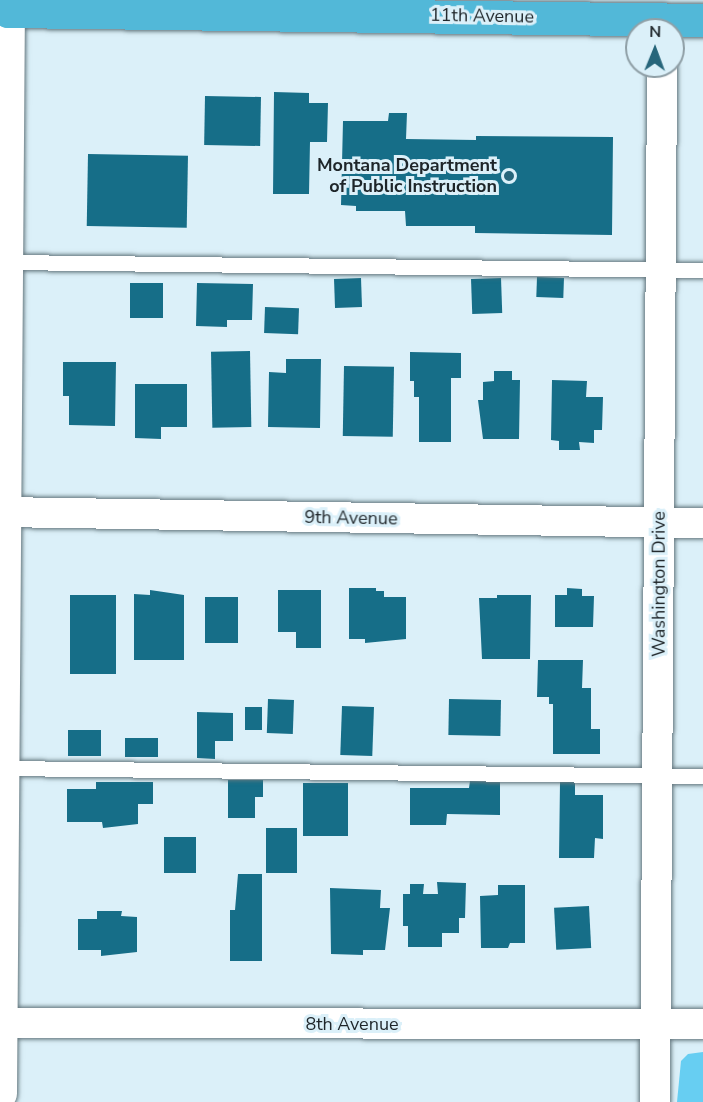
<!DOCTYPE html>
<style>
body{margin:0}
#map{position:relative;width:703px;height:1102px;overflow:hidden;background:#dbf0f9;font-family:"Nunito Sans",sans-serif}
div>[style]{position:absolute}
.green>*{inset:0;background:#67cef2}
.building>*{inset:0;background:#166e88;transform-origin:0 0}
.roads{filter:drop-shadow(0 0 2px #65787f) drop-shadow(0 0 2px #65787f)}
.service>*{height:15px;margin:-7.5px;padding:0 7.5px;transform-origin:7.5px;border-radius:7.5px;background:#fff}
.minor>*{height:30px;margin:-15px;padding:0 15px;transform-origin:15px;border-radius:15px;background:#fff}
.tertiary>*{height:33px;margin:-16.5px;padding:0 16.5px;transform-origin:16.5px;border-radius:16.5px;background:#fff}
.trunk>*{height:33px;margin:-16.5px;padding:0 16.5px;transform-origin:16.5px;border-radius:16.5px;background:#52b8d8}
.dots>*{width:16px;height:16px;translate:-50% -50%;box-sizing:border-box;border:3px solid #dbf0f9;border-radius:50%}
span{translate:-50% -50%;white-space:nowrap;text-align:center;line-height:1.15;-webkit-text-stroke:6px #dbf0f9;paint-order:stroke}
.street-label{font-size:18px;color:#1e2529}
.poi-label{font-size:18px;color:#1e2529;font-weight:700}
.right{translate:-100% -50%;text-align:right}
.north{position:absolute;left:625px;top:18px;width:60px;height:60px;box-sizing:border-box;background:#dbf0f9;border:2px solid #8f9fa6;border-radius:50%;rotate:1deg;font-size:16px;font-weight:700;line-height:24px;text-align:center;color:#1e2529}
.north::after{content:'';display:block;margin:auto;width:21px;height:27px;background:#27667b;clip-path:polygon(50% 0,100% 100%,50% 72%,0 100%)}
</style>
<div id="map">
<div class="green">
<div style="clip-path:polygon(703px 1052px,703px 1102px,677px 1102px,681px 1061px,688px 1054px)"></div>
</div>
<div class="building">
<div style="clip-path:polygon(274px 92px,309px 93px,309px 103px,328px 103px,327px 142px,310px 142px,309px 194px,273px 194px)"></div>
<div style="left:205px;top:96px;width:56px;height:49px;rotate:1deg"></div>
<div style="clip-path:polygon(389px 113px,407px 113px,406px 139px,476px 140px,476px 136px,613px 137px,612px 235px,475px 233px,475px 226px,406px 226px,405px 211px,356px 211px,356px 206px,341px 205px,343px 121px,388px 121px)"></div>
<div style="left:88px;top:154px;width:100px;height:72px;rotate:1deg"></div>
<div style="left:537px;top:277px;width:27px;height:20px;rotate:2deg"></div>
<div style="left:361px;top:278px;width:29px;height:27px;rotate:88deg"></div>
<div style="left:501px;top:278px;width:35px;height:30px;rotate:88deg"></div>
<div style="left:130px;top:283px;width:33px;height:35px"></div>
<div style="clip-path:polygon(197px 283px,253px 284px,252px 320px,227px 320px,227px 327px,196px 326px)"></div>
<div style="left:265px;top:307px;width:34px;height:26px;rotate:2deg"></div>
<div style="left:250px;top:351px;width:76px;height:39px;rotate:89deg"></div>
<div style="clip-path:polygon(410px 352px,461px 353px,461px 378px,451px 378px,451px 442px,419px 442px,419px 397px,414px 397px,414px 381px,410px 381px)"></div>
<div style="clip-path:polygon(286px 359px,321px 359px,320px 428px,268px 427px,269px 372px,286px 373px)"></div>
<div style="clip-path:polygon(63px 362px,116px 362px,115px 426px,69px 425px,69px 396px,63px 396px)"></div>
<div style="left:344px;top:366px;width:50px;height:70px;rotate:1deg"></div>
<div style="clip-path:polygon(494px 371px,512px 371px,512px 380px,520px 380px,519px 439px,483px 439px,478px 400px,483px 400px,483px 382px,494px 381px)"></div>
<div style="clip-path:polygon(552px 380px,587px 381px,586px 397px,603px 397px,602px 430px,594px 430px,594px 443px,579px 442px,580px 450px,559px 450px,559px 441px,551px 440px)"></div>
<div style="clip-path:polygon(135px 384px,187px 384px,187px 427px,161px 427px,161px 439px,135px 438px)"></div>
<div style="clip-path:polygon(349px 588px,376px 588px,376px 591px,384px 591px,384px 597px,406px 597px,406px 639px,365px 643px,365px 639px,349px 639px)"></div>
<div style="clip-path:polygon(567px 588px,582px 589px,582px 596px,594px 596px,593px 627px,555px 627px,555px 595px,567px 595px)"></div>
<div style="clip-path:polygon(150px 590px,184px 595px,184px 660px,134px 660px,134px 594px,150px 595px)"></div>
<div style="clip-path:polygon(278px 590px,321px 590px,321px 648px,296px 648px,296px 632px,278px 632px)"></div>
<div style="left:70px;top:595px;width:46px;height:79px"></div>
<div style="clip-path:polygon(497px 595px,531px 595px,530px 659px,482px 659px,479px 598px,497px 598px)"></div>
<div style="left:205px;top:597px;width:33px;height:46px"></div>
<div style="clip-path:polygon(538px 660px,583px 660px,582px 688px,591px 688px,591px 729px,600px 729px,600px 754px,553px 754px,553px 704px,549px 704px,549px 697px,537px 697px)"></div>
<div style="left:268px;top:699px;width:26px;height:34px;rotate:2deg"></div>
<div style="left:449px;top:699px;width:52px;height:36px;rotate:1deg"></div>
<div style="left:342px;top:706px;width:32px;height:49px;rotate:2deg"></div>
<div style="left:245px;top:707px;width:17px;height:23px"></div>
<div style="clip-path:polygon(197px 712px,233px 713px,233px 741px,215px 741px,215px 759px,197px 758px)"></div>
<div style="left:68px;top:730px;width:33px;height:26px"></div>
<div style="left:125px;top:738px;width:33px;height:19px"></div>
<div style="clip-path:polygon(228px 780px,263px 780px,263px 797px,255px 797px,255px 818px,228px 818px)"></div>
<div style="clip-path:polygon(470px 781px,500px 782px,500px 815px,447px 814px,446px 825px,410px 825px,410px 788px,469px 788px)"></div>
<div style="clip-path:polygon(575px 781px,575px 795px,603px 795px,603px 839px,595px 838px,594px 858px,559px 858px,560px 782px)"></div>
<div style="clip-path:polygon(96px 782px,153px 782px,153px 804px,138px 804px,138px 824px,103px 828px,102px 822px,67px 822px,67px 789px,96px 789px)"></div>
<div style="left:303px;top:783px;width:45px;height:53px"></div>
<div style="left:266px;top:828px;width:31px;height:45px"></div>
<div style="left:164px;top:837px;width:32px;height:36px"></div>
<div style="clip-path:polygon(238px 874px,262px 874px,262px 961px,230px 961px,230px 910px,235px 910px)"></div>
<div style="clip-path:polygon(437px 882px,466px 883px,465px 918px,459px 918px,459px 933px,442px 933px,442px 947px,408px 947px,408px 926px,403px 926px,403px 894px,410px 894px,410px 884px,424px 884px,423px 894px,438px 894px)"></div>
<div style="clip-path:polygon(498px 885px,525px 885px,525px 943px,510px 943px,508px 948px,481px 948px,480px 896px,498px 895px)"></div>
<div style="clip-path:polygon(330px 888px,381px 890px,380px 908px,390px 908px,385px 950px,363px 950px,363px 955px,331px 954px)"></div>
<div style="left:589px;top:906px;width:42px;height:35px;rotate:87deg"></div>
<div style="clip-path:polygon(97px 911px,122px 911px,121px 916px,137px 917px,137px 952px,101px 956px,101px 950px,78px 950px,78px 919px,97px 919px)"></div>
</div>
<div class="roads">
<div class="service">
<div style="left:4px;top:262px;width:699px;rotate:0.66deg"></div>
<div style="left:0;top:768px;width:703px;rotate:0.65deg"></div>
</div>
<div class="minor">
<div style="left:0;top:512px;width:703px;rotate:0.9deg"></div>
<div style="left:0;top:1023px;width:703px;rotate:0.08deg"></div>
<div style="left:655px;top:1102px;width:1036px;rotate:-89.61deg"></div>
</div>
<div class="tertiary">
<div style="left:0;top:1093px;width:1082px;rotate:-89.58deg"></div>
</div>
<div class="trunk">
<div style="left:8px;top:0;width:11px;rotate:90deg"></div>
<div style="left:8px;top:11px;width:695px;rotate:0.74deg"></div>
</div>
</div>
<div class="dots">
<div style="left:509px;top:176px;background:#27667b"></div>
</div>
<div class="street-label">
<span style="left:482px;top:16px;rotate:1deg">11th Avenue</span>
<span style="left:351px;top:518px;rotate:1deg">9th Avenue</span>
<span style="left:659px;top:584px;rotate:-90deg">Washington Drive</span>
<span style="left:352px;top:1024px">8th Avenue</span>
</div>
<div class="poi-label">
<span class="right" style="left:497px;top:176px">Montana Department<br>of Public Instruction</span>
</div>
<div class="north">N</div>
</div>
